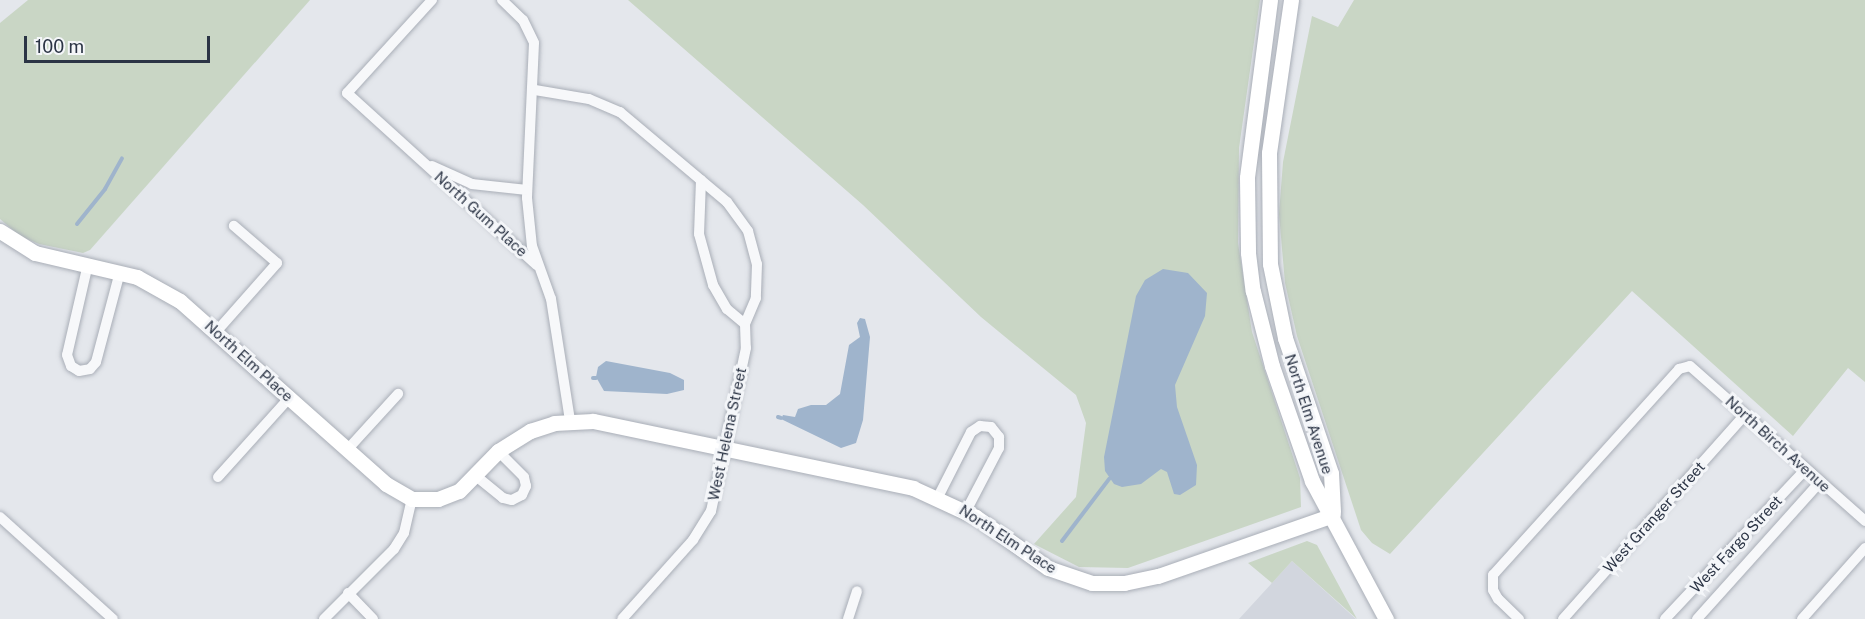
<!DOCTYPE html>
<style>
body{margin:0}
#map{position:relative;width:1865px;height:619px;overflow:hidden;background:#e4e7ec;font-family:"Public Sans",sans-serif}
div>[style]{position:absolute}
.built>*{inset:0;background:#d2d6de}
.green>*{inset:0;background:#c9d6c5}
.water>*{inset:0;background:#9fb4cc}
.stream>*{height:4px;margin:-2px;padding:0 2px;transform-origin:2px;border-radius:2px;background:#9fb4cc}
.roads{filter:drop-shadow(0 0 2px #a9aeb7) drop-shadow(0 0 2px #a9aeb7)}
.street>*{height:10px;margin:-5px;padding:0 5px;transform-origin:5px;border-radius:5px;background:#f7f8fa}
.secondary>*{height:15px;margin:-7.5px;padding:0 7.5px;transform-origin:7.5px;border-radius:7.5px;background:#fff}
span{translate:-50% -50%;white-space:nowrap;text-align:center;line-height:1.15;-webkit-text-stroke:6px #f4f6f9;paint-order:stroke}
.street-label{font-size:15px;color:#2b3445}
.scale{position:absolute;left:24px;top:36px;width:186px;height:27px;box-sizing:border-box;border:3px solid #2b3445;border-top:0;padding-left:8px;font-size:18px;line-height:21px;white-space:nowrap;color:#2b3445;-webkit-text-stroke:4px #f4f6f9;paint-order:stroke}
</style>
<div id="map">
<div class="built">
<div style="clip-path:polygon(1292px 561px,1356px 619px,1239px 619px)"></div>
</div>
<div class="green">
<div style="clip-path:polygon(28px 0,310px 0,90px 250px,83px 253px,39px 244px,20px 236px,0 219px,0 23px)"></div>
<div style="clip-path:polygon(628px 0,1260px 0,1239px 148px,1238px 243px,1252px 332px,1300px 478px,1301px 507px,1128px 568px,1079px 567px,1034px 544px,1076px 497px,1086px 423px,1076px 395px,981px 317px,863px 205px)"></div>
<div style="clip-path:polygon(1354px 0,1865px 0,1865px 382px,1848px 368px,1793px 436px,1632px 291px,1390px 554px,1372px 543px,1361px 530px,1297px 336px,1285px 283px,1279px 214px,1283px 162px,1312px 16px,1338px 27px)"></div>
<div style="clip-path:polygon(1307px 541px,1317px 545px,1357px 619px,1292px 561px,1272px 583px,1248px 563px)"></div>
</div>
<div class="water">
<div style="clip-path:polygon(1163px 269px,1188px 273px,1207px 293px,1205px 316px,1175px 385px,1177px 407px,1197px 465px,1196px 485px,1180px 495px,1174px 494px,1167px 472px,1161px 469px,1141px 484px,1122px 487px,1114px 484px,1105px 471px,1104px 457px,1136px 296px,1145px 280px)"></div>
<div style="clip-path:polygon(860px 318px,865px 319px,870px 337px,863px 420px,856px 443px,841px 448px,781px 419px,783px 415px,795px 417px,798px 409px,811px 405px,826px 405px,840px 394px,849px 345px,860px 337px,857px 323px)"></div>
<div style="clip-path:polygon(606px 361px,670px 373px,684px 380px,684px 390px,667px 394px,604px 391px,596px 377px,598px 367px)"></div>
</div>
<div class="stream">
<div style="left:77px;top:224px;width:45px;rotate:-51.3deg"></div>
<div style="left:105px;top:189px;width:35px;rotate:-61deg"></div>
<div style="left:593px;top:378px;width:3px"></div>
<div style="left:778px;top:417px;width:3px;rotate:18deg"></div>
<div style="left:1062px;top:541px;width:78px;rotate:-52.8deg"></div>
</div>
<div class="roads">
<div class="street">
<div style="left:432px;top:0;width:126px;rotate:132.4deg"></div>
<div style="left:347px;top:93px;width:256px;rotate:42.2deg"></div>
<div style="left:502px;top:0;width:29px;rotate:44deg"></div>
<div style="left:523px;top:20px;width:25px;rotate:64deg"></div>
<div style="left:534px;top:43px;width:155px;rotate:92.6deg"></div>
<div style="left:527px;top:198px;width:48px;rotate:84.1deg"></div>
<div style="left:532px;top:246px;width:56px;rotate:70.3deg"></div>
<div style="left:551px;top:299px;width:123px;rotate:81.1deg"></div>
<div style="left:535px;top:90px;width:55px;rotate:9.5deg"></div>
<div style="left:589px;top:99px;width:34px;rotate:23deg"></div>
<div style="left:620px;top:112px;width:140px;rotate:40.1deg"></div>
<div style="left:727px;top:202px;width:36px;rotate:54deg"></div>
<div style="left:748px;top:231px;width:34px;rotate:75deg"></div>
<div style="left:757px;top:264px;width:34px;rotate:92deg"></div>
<div style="left:756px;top:298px;width:28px;rotate:113deg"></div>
<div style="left:745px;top:324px;width:24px;rotate:88deg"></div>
<div style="left:746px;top:348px;width:167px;rotate:102.1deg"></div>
<div style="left:711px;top:511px;width:34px;rotate:122deg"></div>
<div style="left:693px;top:540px;width:106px;rotate:131.9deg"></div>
<div style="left:432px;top:166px;width:44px;rotate:24.2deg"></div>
<div style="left:472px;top:184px;width:55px;rotate:6.2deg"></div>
<div style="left:701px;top:180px;width:54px;rotate:92.1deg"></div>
<div style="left:699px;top:234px;width:53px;rotate:74.6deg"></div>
<div style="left:713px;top:285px;width:28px;rotate:60deg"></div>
<div style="left:727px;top:309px;width:23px;rotate:40deg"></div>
<div style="left:88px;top:264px;width:93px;rotate:103deg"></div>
<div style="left:67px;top:355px;width:12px;rotate:70deg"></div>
<div style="left:71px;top:366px;width:9px;rotate:32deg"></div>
<div style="left:79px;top:371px;width:11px;rotate:-10deg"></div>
<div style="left:90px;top:369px;width:9px;rotate:-49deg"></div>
<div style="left:96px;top:362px;width:93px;rotate:-75.1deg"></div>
<div style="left:216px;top:332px;width:92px;rotate:-48.5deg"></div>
<div style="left:277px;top:263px;width:57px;rotate:-139.3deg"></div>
<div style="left:347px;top:450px;width:76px;rotate:-47.7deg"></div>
<div style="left:476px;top:476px;width:35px;rotate:39deg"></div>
<div style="left:503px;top:498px;width:9px;rotate:13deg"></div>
<div style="left:512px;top:500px;width:11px;rotate:-27deg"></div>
<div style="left:522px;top:495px;width:10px;rotate:-66deg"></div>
<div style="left:526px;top:486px;width:9px;rotate:-103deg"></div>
<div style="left:524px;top:477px;width:37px;rotate:-135deg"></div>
<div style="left:218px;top:477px;width:108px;rotate:-48deg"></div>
<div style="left:938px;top:497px;width:73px;rotate:-63.1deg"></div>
<div style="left:971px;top:432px;width:11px;rotate:-34deg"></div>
<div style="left:980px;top:426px;width:11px;rotate:5deg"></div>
<div style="left:991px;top:427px;width:13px;rotate:51deg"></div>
<div style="left:999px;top:437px;width:11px;rotate:90deg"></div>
<div style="left:999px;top:448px;width:71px;rotate:117.6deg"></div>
<div style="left:0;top:517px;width:152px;rotate:42.1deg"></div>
<div style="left:348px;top:593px;width:36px;rotate:46deg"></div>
<div style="left:324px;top:619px;width:99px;rotate:-45deg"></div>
<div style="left:394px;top:549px;width:19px;rotate:-58deg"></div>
<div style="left:404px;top:533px;width:35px;rotate:-77deg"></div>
<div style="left:848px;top:619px;width:29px;rotate:-72deg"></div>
<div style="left:1519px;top:619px;width:29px;rotate:-136deg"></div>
<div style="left:1498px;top:599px;width:10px;rotate:-119deg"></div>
<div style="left:1493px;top:590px;width:15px;rotate:-90deg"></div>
<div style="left:1493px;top:575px;width:278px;rotate:-47.9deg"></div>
<div style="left:1679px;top:369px;width:11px;rotate:-15deg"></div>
<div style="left:1690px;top:366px;width:234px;rotate:41.5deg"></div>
<div style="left:1563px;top:619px;width:273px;rotate:-48.3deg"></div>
<div style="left:1665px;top:619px;width:206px;rotate:-46.8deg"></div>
<div style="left:1697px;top:619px;width:184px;rotate:-48.1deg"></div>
<div style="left:1802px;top:619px;width:95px;rotate:-48.4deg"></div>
</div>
<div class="secondary">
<div style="left:1270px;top:0;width:179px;rotate:97.4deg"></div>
<div style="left:1247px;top:178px;width:75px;rotate:89.2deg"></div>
<div style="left:1248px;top:253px;width:38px;rotate:83deg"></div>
<div style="left:1253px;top:291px;width:77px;rotate:75.8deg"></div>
<div style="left:1272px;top:366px;width:122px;rotate:70.8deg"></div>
<div style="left:1312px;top:481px;width:157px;rotate:61.8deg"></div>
<div style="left:1291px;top:0;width:155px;rotate:98.2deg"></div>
<div style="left:1269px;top:153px;width:111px;rotate:89.5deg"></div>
<div style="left:1270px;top:264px;width:76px;rotate:78.5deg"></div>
<div style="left:1285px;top:338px;width:143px;rotate:71.2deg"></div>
<div style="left:1331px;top:473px;width:39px;rotate:87deg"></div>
<div style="left:0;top:231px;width:41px;rotate:32.2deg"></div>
<div style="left:35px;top:253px;width:105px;rotate:13.2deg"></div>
<div style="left:137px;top:277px;width:49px;rotate:29.2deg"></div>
<div style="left:180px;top:301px;width:276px;rotate:41.6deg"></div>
<div style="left:386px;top:484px;width:30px;rotate:30deg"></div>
<div style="left:412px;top:499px;width:26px"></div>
<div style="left:438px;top:499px;width:22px;rotate:-21deg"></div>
<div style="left:459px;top:491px;width:56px;rotate:-45.7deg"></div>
<div style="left:498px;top:451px;width:38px;rotate:-32deg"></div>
<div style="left:530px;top:431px;width:25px;rotate:-18deg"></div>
<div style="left:554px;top:423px;width:39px;rotate:-3deg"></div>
<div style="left:593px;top:421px;width:327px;rotate:11.8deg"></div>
<div style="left:913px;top:488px;width:69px;rotate:24.7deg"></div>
<div style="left:976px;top:517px;width:88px;rotate:35.3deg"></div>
<div style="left:1048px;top:568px;width:46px;rotate:18.8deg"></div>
<div style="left:1092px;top:583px;width:32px"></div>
<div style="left:1124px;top:583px;width:35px;rotate:-12deg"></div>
<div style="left:1158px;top:576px;width:185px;rotate:-19.2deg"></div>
</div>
</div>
<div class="street-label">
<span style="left:481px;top:214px;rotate:42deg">North Gum Place</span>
<span style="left:249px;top:361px;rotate:42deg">North Elm Place</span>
<span style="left:1309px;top:414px;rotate:72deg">North Elm Avenue</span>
<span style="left:727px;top:434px;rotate:-78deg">West Helena Street</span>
<span style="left:1778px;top:444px;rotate:42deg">North Birch Avenue</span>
<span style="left:1654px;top:517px;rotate:-48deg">West Granger Street</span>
<span style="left:1008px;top:539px;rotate:33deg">North Elm Place</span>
<span style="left:1736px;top:544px;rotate:-47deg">West Fargo Street</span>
</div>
<div class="scale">100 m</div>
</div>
